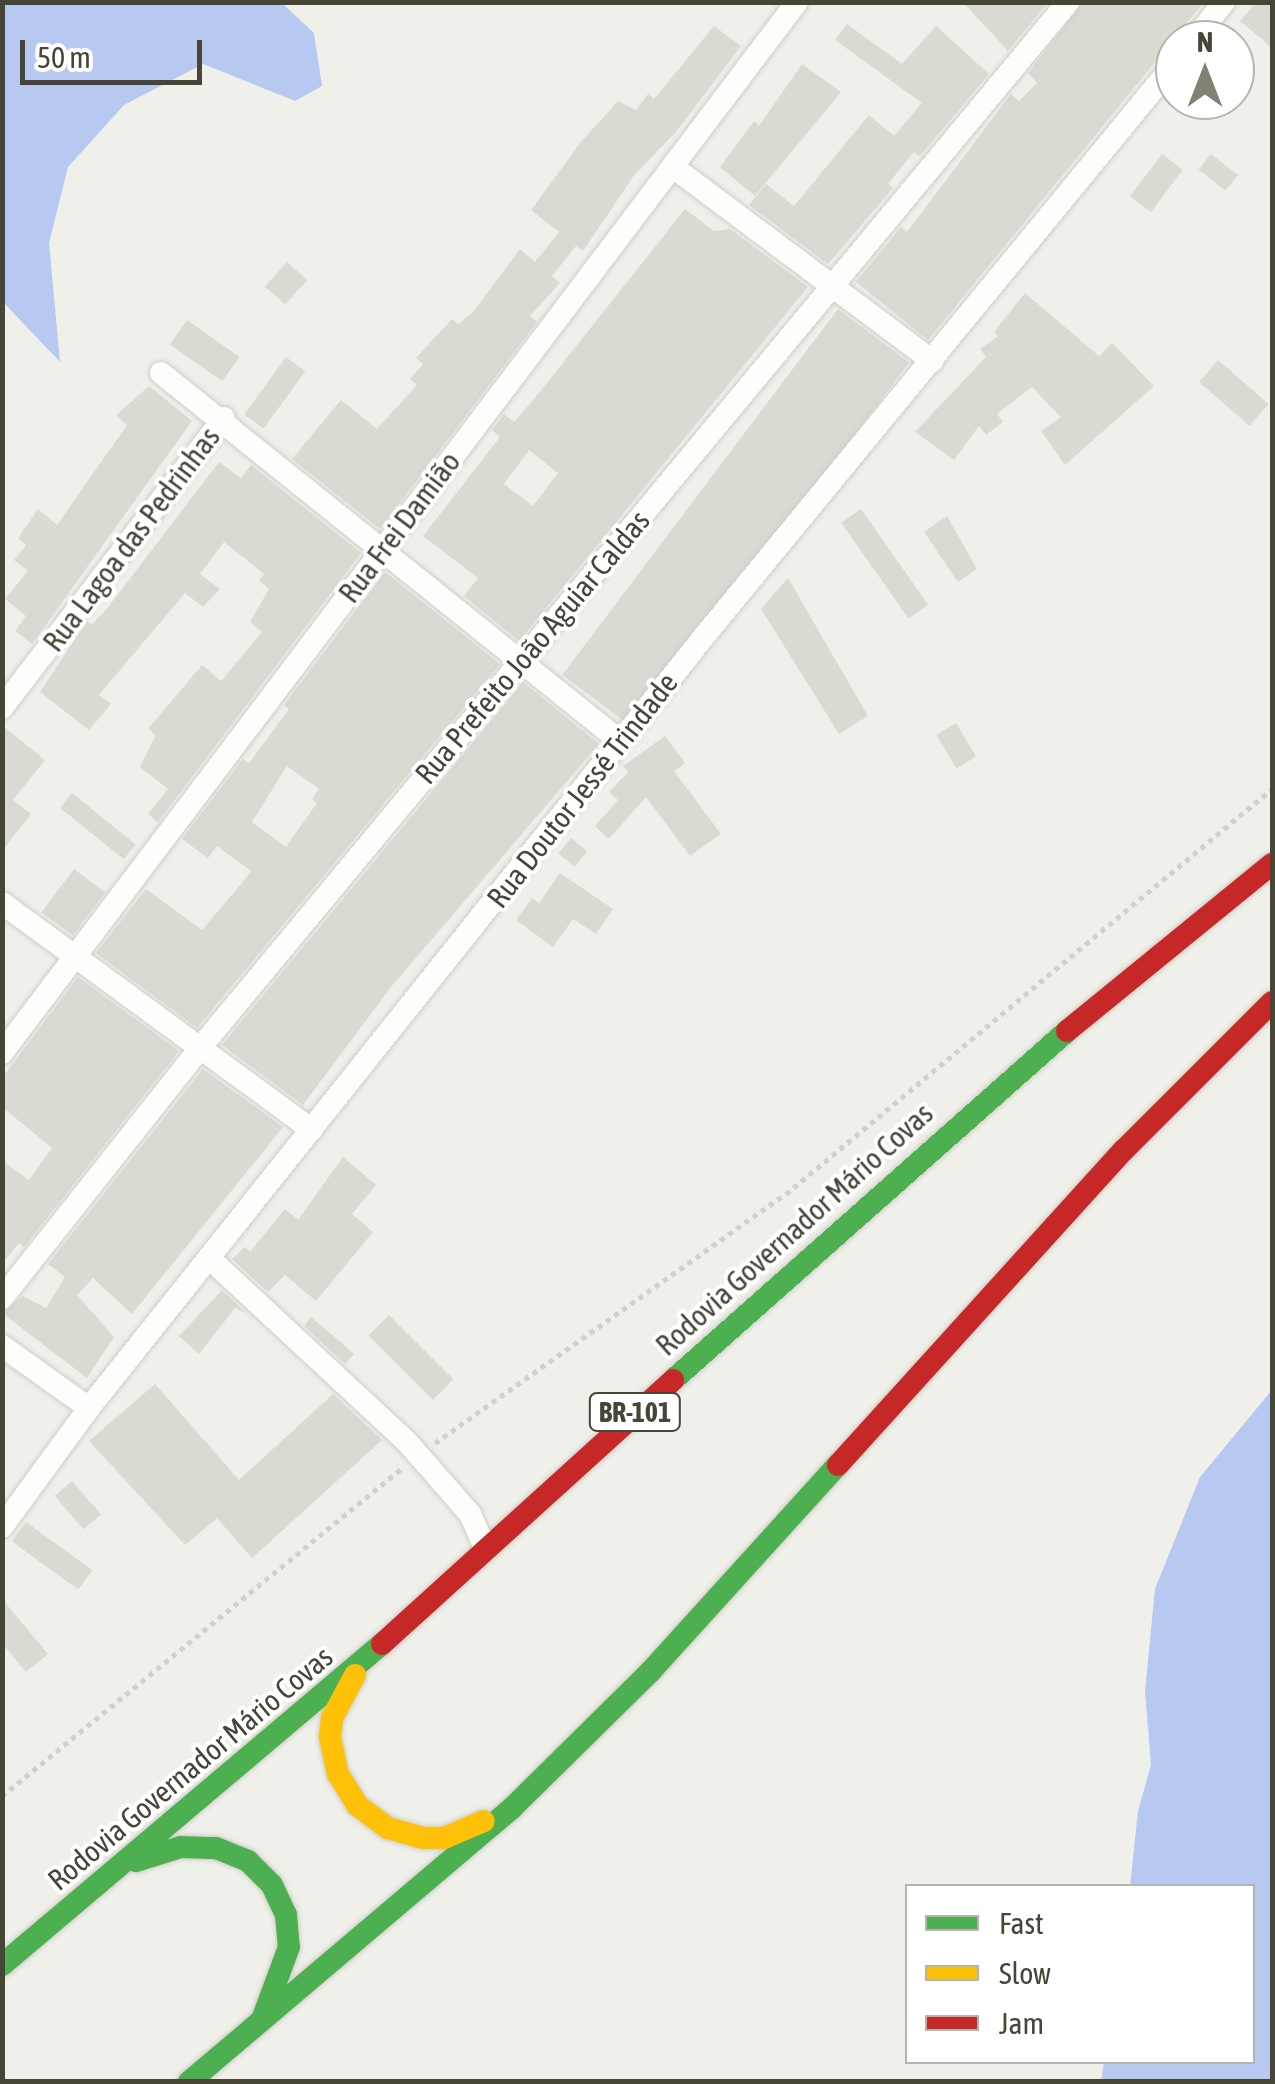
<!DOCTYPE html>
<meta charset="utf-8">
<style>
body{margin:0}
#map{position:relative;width:1275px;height:2084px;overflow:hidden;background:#f0f0ea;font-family:"Asap Condensed",sans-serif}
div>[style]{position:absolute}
.water>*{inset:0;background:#b7c9f0}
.building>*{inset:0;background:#dad9d2;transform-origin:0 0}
.path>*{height:5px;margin-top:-2.5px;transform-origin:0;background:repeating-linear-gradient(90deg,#d1d1ca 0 5px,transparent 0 10px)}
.roads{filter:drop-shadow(0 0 2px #cecec7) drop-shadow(0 0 2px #cecec7)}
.street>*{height:22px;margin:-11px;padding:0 11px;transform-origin:11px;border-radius:11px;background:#fdfdfc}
.fast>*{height:22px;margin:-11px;padding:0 11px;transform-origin:11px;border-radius:11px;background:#4caf50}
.slow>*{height:22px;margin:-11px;padding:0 11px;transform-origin:11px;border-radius:11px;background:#ffc107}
.jam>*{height:22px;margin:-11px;padding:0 11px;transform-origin:11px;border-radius:11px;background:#c62828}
span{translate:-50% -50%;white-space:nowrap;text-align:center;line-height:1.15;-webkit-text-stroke:8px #fff;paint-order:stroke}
.shield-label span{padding:2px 8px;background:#fff;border:2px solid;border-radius:8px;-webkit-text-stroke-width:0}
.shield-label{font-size:28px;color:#474535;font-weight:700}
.street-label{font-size:30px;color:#474535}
.frame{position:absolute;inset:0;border:5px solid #474535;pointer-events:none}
.legend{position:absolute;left:905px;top:1884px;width:350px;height:180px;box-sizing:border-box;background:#fff;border:2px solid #b5b5ae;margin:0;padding:12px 18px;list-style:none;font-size:30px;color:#474535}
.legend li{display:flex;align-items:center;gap:20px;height:50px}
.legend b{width:50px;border:2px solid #b5b5ae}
.north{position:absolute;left:1155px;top:20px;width:100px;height:100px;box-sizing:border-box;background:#fff;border:2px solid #b5b5ae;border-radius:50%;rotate:0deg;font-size:28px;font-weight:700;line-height:40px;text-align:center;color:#474535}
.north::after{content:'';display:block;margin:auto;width:35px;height:45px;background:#828174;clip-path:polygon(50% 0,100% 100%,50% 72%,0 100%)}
.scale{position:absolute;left:20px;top:40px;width:182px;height:45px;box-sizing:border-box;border:5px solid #474535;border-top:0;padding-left:12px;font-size:30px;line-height:35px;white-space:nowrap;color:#474535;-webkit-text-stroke:8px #fff;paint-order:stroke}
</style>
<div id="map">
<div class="water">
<div style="clip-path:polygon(2px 3px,282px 3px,314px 33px,322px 86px,295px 101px,203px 64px,124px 105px,68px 167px,49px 243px,60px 362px,3px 302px)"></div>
<div style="clip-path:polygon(1272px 1390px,1272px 2081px,1101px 2081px,1104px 2062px,1252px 2062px,1252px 1886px,1130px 1886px,1138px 1811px,1151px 1765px,1145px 1691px,1155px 1589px,1200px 1477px)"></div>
</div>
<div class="building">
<div style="clip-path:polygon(963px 2px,1048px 2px,1008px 51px)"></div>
<div style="clip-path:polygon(1083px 2px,1204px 2px,928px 340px,856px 282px,901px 227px,907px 232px,1011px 94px,1019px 101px,1037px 83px,1028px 73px)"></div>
<div style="clip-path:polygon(1256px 2px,1272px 2px,1272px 48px,1240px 21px)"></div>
<div style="clip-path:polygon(847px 24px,902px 64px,936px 26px,989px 74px,920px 156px,914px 152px,888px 184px,893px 188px,828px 264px,749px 205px,766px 184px,794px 206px,869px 115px,894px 136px,922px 103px,835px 40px)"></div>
<div style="clip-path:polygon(714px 26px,741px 46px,676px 132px,635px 174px,583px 251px,576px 246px,552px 276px,560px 283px,530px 316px,537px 322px,380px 529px,292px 459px,341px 400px,377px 429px,417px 385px,410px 379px,423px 364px,416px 358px,452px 319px,458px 324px,473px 312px,520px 249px,535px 262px,559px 232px,531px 210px,581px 142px,618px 101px,636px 110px,648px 94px,654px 99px)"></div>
<div style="clip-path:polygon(802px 64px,841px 92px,755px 196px,720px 167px,754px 121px,759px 126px)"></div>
<div style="left:1162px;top:154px;width:26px;height:53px;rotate:37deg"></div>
<div style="left:1211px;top:154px;width:34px;height:20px;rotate:38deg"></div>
<div style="clip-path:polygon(evenodd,685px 209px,714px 231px,730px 229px,808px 287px,519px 641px,464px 596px,478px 578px,423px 536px,500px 437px,492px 430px,504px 414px,514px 422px,535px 398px,685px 209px,529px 450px,558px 473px,533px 506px,504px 484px,529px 450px)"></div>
<div style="left:287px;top:262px;width:27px;height:33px;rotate:42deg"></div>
<div style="clip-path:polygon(1025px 293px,1099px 356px,1112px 343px,1154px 386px,1065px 465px,1041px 431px,1061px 417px,1032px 387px,997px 414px,1003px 422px,986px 435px,979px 426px,954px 460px,915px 432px,986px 357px,980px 349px,998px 336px,994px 332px)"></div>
<div style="left:838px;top:309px;width:89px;height:458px;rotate:37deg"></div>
<div style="left:187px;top:320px;width:64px;height:30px;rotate:35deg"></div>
<div style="left:286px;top:357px;width:24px;height:71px;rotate:36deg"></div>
<div style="left:1218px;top:360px;width:67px;height:29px;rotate:41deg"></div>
<div style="clip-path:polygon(149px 386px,192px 421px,32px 644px,15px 631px,26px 616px,5px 599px,28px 571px,14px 560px,26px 545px,18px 538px,38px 509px,57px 525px,127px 425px,116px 415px)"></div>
<div style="clip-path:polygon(219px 462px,241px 478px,251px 465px,361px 553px,158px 822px,148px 814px,168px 789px,140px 767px,156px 735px,148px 729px,202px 665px,221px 681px,262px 632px,250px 622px,269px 589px,259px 581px,264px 574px,224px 542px,200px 574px,220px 589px,203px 607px,185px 593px,99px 695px,111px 704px,89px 730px,40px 692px,87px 621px,92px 625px,109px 606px)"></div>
<div style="left:861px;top:509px;width:117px;height:24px;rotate:55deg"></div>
<div style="clip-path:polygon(947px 516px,977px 569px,958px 582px,924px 532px)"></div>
<div style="clip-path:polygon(evenodd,385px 572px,500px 664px,197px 1028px,96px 953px,146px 889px,202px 930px,242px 883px,251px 871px,217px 846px,208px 858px,182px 839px,243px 759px,249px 763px,289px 709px,284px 705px,385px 572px,287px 766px,319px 789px,312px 799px,317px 803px,286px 847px,252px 822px,287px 766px)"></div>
<div style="clip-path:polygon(788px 578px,868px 716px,839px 734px,761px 609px)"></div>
<div style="clip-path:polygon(523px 682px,599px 744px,391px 987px,303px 1105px,222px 1045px)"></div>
<div style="left:956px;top:723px;width:39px;height:23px;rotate:59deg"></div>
<div style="clip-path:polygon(2px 725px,45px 760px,13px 800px,31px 814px,2px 851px)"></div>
<div style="clip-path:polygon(665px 736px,685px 763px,674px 771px,721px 834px,690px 856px,646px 797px,609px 839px,595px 826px,618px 800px,609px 792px,628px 772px,623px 766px)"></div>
<div style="left:72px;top:793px;width:82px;height:19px;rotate:39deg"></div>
<div style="left:571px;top:838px;width:21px;height:20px;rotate:39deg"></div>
<div style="left:74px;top:869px;width:39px;height:54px;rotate:37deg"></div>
<div style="clip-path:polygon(560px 873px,613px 909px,596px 934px,573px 919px,553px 947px,516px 920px,532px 898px,539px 903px)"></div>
<div style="clip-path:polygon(78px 977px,179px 1051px,24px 1247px,19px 1243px,2px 1264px,2px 1161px,29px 1180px,52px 1148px,2px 1107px,2px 1078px)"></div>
<div style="clip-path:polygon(203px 1069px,283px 1127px,132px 1314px,93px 1278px,77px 1295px,114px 1337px,87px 1378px,2px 1313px,23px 1296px,46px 1308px,65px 1277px,48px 1264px)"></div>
<div style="clip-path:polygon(343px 1157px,376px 1185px,352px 1214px,373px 1232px,316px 1301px,285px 1275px,268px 1292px,232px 1259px,245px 1247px,250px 1252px,285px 1209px,298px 1220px)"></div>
<div style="clip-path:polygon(222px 1290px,246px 1313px,235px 1308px,199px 1354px,179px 1336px)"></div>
<div style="left:389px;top:1315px;width:91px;height:29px;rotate:45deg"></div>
<div style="clip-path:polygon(311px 1317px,354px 1354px,345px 1364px,304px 1326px)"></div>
<div style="clip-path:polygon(155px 1384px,239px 1480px,333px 1394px,382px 1440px,252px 1558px,217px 1518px,185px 1545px,89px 1441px)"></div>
<div style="left:72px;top:1481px;width:44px;height:23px;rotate:49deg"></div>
<div style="left:26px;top:1522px;width:82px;height:24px;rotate:36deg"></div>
<div style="clip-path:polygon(2px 1599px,48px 1654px,26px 1672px,2px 1643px)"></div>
</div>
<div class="path">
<div style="left:435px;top:1443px;width:430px;rotate:-35.4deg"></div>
<div style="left:786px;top:1194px;width:633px;rotate:-39.81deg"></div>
<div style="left:2px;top:1796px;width:517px;rotate:-39.35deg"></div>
</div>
<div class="roads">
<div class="street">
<div style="left:1194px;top:40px;width:48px;rotate:-51.7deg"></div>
<div style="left:673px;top:167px;width:324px;rotate:36.8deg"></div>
<div style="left:161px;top:373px;width:588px;rotate:38.72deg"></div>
<div style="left:2px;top:708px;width:365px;rotate:-52.6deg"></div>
<div style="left:2px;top:903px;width:384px;rotate:36.2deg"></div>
<div style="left:2px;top:1053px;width:1318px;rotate:-52.9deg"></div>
<div style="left:209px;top:1258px;width:270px;rotate:42.9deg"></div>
<div style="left:407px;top:1442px;width:96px;rotate:48.8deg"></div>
<div style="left:470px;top:1514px;width:37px;rotate:66deg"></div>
<div style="left:2px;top:1298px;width:319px;rotate:-51.6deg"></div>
<div style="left:200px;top:1048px;width:1359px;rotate:-50.31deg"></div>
<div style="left:2px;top:1346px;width:107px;rotate:35.5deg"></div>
<div style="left:2px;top:1527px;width:147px;rotate:-53.8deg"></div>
<div style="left:89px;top:1408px;width:990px;rotate:-51.44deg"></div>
<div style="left:706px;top:634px;width:739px;rotate:-50.6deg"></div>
</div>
<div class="fast">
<div style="left:673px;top:1380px;width:526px;rotate:-41.53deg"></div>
<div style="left:136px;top:1861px;width:47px;rotate:-17.3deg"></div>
<div style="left:181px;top:1847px;width:35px;rotate:2deg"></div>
<div style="left:216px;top:1848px;width:35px;rotate:22deg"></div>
<div style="left:248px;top:1861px;width:34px;rotate:45deg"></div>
<div style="left:272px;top:1885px;width:33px;rotate:65deg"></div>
<div style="left:286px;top:1915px;width:32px;rotate:85deg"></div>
<div style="left:289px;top:1947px;width:75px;rotate:110.4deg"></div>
<div style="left:2px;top:1965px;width:497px;rotate:-40.2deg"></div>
<div style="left:189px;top:2082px;width:424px;rotate:-40.3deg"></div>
<div style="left:512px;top:1808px;width:194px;rotate:-44.6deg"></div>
<div style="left:650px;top:1672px;width:280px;rotate:-47.8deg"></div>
</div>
<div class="slow">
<div style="left:355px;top:1675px;width:49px;rotate:118.1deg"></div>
<div style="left:332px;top:1718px;width:19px;rotate:96deg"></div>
<div style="left:330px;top:1737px;width:38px;rotate:78deg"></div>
<div style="left:338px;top:1774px;width:36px;rotate:58deg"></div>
<div style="left:357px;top:1805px;width:39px;rotate:37deg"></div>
<div style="left:388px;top:1828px;width:37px;rotate:16deg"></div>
<div style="left:424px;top:1838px;width:20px"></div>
<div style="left:444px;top:1838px;width:43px;rotate:-23deg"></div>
</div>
<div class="jam">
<div style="left:1067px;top:1031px;width:264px;rotate:-39.2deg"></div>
<div style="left:838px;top:1465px;width:425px;rotate:-47.8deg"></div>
<div style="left:1124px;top:1150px;width:209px;rotate:-45deg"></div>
<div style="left:382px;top:1644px;width:393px;rotate:-42.2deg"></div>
</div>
</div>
<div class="shield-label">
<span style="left:635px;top:1412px">BR-101</span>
</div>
<div class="street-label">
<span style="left:399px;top:527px;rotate:-53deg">Rua Frei Damião</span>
<span style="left:131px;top:539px;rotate:-53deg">Rua Lagoa das Pedrinhas</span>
<span style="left:532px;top:647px;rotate:-50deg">Rua Prefeito João Aguiar Caldas</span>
<span style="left:582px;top:790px;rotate:-52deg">Rua Doutor Jessé Trindade</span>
<span style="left:794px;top:1229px;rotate:-42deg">Rodovia Governador Mário Covas</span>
<span style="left:190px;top:1768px;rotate:-40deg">Rodovia Governador Mário Covas</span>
</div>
<div class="frame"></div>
<ul class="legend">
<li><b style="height:12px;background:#4caf50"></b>Fast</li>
<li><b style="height:12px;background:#ffc107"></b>Slow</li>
<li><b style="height:12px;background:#c62828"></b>Jam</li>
</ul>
<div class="north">N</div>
<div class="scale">50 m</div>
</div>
